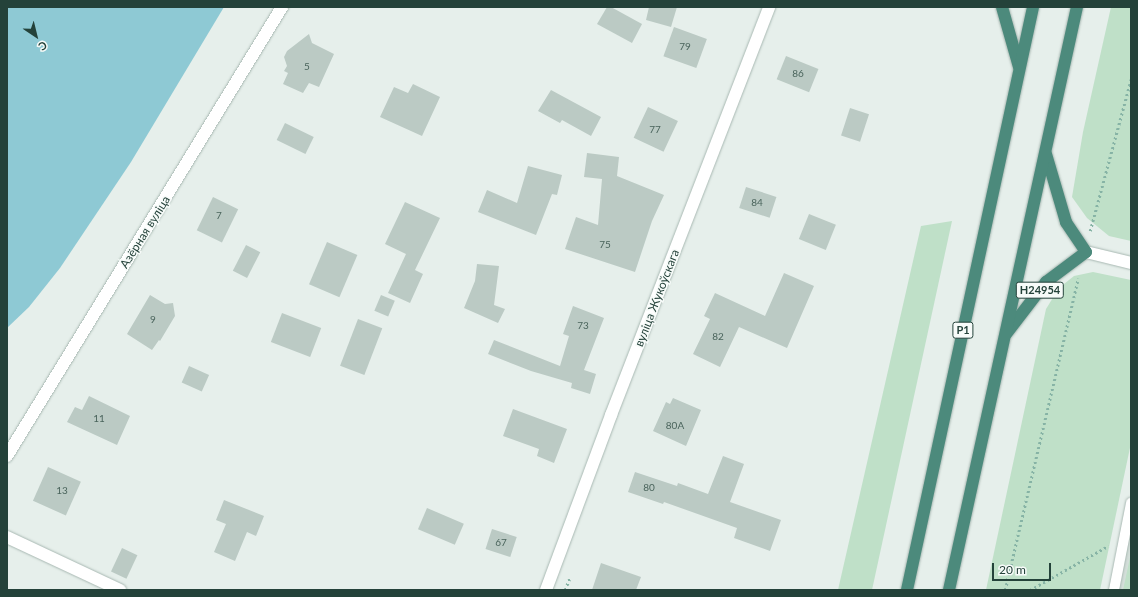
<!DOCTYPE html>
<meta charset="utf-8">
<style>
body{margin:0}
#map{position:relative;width:1138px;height:597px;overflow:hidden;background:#e6efeb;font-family:Lato,sans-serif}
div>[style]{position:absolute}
.built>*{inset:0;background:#d4dfda}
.green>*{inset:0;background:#bfe0c8}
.water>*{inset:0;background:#8ec9d4}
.building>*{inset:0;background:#bbcac4;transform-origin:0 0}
.path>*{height:2.5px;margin-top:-1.25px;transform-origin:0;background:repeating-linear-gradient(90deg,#86b3a5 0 2px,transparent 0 5px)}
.roads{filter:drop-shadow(0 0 1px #a8b8b2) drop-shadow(0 0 1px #a8b8b2)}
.service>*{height:10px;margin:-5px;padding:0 5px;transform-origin:5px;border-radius:5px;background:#fff}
.minor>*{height:12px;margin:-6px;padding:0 6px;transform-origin:6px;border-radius:6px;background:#fff}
.tertiary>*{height:12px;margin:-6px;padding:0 6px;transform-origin:6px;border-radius:6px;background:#fff}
.trunk>*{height:12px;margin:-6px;padding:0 6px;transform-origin:6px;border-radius:6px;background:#4c8a7c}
span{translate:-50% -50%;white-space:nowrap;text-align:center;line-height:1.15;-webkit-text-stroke:3px #f7fbf9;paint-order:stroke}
.number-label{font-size:10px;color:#4a645c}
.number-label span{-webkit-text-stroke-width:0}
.shield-label span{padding:1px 3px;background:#f7fbf9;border:1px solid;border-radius:3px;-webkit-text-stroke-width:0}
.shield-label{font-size:11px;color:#24423a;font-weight:700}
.street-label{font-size:12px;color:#24423a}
.frame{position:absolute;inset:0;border:8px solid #24423a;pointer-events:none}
.north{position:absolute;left:16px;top:16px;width:40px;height:40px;-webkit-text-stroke:3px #f7fbf9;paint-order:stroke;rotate:145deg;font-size:11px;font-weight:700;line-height:16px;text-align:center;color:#24423a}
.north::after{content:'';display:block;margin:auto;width:14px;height:18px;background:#24423a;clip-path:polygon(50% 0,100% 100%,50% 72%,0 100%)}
.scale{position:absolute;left:992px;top:563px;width:59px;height:18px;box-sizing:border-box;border:2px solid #24423a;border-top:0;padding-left:5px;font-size:12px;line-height:14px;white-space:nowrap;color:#24423a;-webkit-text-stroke:3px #f7fbf9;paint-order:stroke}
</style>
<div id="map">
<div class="built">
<div style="clip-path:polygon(1131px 503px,1131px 590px,1111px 590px)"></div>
</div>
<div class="green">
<div style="clip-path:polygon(1111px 7px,1131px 7px,1131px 241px,1109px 236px,1087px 218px,1072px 197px,1083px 132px)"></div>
<div style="clip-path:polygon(952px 221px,872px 590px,838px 590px,921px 226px)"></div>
<div style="clip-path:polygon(1093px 272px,1131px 280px,1131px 443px,1100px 590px,986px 590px,1046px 309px,1059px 288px,1074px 276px)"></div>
<div style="clip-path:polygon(1131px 553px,1131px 590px,1123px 590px)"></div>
</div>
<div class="water">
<div style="clip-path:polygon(7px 7px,224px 7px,131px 162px,60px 268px,29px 307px,7px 328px)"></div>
</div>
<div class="building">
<div style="clip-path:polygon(607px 7px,611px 7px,642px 24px,632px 43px,597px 24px)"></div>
<div style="clip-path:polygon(649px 7px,677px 7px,671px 27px,646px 20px)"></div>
<div style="left:674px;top:27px;width:35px;height:31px;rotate:20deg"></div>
<div style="clip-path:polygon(309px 34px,312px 43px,334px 54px,319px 87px,309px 83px,303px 93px,283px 84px,288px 73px,284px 71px,287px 66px,284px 57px,287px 51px)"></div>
<div style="left:786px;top:56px;width:35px;height:25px;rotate:22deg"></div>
<div style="clip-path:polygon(413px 84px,440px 97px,422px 136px,380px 117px,394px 87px,408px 93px)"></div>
<div style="clip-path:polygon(551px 90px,601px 117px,591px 136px,562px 120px,560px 123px,538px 111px)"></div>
<div style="left:648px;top:107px;width:33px;height:34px;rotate:25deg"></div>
<div style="left:850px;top:108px;width:20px;height:29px;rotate:18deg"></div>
<div style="left:285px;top:123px;width:32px;height:19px;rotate:26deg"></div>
<div style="clip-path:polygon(587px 153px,619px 157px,617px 176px,664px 195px,652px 221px,635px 272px,565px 249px,576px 217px,598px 225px,602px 179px,584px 177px)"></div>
<div style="clip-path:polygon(528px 166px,562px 175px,557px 195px,552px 194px,536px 235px,478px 212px,487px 190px,517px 203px)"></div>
<div style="left:746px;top:187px;width:32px;height:22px;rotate:18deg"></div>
<div style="left:213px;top:197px;width:28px;height:37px;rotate:26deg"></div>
<div style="clip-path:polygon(405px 202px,440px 218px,415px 270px,423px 274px,410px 303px,388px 293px,406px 254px,385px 244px)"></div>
<div style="left:809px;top:214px;width:29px;height:27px;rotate:22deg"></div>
<div style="left:327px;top:242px;width:33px;height:46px;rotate:23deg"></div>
<div style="left:246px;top:245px;width:16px;height:29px;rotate:27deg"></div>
<div style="clip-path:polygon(477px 264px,499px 266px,494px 305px,505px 309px,498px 323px,464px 308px,475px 281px)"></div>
<div style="clip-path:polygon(784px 273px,814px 286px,787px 348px,739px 327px,720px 367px,693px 354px,710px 319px,704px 316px,715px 293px,765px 316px)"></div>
<div style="clip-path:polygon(150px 295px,165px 304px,173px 303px,175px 316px,160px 341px,159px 340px,152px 350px,127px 334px)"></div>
<div style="left:381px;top:295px;width:15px;height:17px;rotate:23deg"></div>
<div style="clip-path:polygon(573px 306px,604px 318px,584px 370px,596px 374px,590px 394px,571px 388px,572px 383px,531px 371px,488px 354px,494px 340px,560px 366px,569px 336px,563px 334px)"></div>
<div style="left:282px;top:313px;width:42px;height:31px;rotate:21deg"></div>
<div style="left:358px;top:319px;width:26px;height:50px;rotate:21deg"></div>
<div style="left:189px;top:366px;width:22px;height:18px;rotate:24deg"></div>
<div style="clip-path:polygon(89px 396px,130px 416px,117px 445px,67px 422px,75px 407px,82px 410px)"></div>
<div style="clip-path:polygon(673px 398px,701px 410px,686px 446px,653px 431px,666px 402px,670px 404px)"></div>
<div style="clip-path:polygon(513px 409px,567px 429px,554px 463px,537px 456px,539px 449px,503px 436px)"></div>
<div style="clip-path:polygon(723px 456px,744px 464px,730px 502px,781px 520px,770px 551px,734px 538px,737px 528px,664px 502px,663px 504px,628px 492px,635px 472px,677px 486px,678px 483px,708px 494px)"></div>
<div style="left:48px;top:467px;width:36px;height:37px;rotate:24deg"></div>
<div style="clip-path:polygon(224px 500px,264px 516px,256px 536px,247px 532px,235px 561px,214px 552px,226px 524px,216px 520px)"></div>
<div style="left:427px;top:508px;width:40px;height:23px;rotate:23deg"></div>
<div style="left:492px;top:529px;width:26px;height:21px;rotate:18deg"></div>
<div style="left:122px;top:548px;width:17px;height:26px;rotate:25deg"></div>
<div style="clip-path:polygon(601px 563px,641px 577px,636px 590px,592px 590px)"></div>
</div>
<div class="path">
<div style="left:1090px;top:231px;width:157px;rotate:-74.9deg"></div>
<div style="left:565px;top:590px;width:14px;rotate:-69deg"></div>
<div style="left:1005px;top:590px;width:320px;rotate:-76.8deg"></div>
<div style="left:1030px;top:590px;width:90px;rotate:-29.4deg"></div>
</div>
<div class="roads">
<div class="service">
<div style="left:1114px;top:590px;width:89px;rotate:-78.9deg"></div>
</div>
<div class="minor">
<div style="left:7px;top:456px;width:527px;rotate:-58.51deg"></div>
<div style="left:7px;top:537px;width:125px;rotate:25.1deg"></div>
</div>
<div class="tertiary">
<div style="left:1086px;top:252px;width:46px;rotate:13.7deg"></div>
<div style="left:546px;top:590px;width:187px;rotate:-69.6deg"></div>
<div style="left:611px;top:415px;width:438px;rotate:-68.8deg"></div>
</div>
<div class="trunk">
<div style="left:1002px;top:7px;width:62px;rotate:74.2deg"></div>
<div style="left:1006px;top:334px;width:66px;rotate:-52.4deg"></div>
<div style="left:1046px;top:282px;width:50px;rotate:-36.9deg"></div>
<div style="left:1086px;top:252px;width:36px;rotate:-124deg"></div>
<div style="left:1066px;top:222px;width:71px;rotate:-106.4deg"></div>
<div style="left:907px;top:590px;width:596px;rotate:-77.8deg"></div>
<div style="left:949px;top:590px;width:597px;rotate:-77.62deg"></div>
</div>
</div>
<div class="number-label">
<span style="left:685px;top:47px">79</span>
<span style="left:307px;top:67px">5</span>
<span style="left:798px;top:74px">86</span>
<span style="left:655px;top:130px">77</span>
<span style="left:757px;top:203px">84</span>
<span style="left:219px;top:216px">7</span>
<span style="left:605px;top:245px">75</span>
<span style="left:153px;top:320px">9</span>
<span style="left:583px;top:326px">73</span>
<span style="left:718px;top:337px">82</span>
<span style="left:99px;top:419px">11</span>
<span style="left:675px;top:426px">80А</span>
<span style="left:649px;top:488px">80</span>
<span style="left:62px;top:491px">13</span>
<span style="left:501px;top:543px">67</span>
</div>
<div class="shield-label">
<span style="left:1040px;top:290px">Н24954</span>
<span style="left:963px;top:330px">Р1</span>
</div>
<div class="street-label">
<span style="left:145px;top:232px;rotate:-58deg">Азёрная вуліца</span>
<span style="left:657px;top:298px;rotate:-69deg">вуліца Жукоўскага</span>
</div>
<div class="frame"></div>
<div class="north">С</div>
<div class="scale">20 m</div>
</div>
